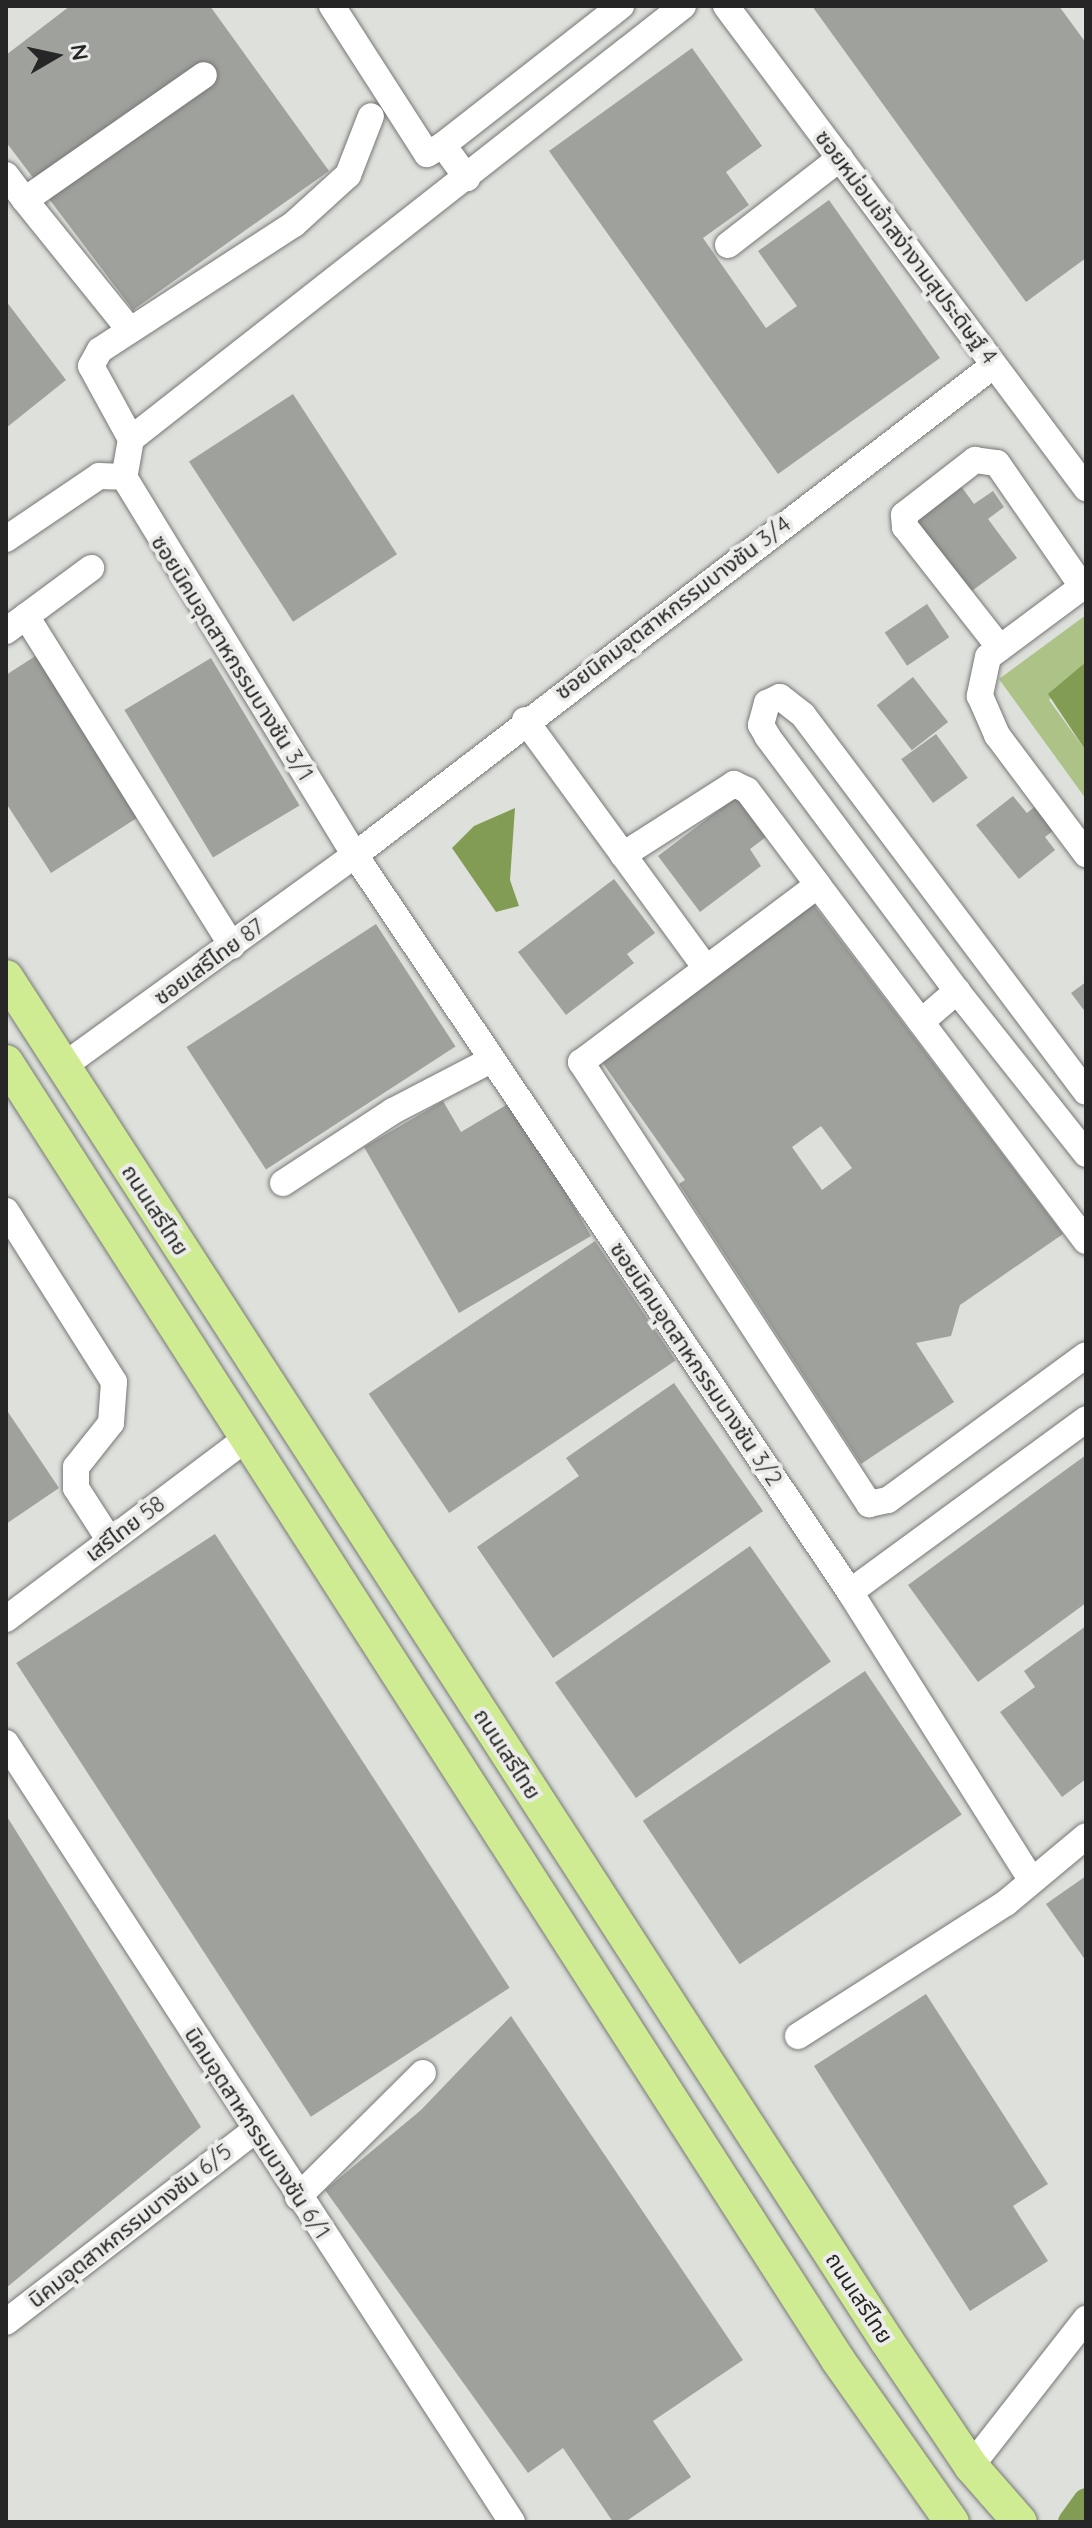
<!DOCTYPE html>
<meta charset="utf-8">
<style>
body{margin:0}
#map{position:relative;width:1092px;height:2528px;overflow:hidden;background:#dee0dc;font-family:Quicksand,"Noto Sans Thai",sans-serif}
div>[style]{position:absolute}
.green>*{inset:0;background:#acc286}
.water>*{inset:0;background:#839c54}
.canal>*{height:26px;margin:-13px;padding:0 13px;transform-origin:13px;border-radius:13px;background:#839c54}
.building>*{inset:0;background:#9fa19d;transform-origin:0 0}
.roads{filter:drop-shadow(0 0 2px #777875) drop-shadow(0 0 2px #777875)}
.minor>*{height:26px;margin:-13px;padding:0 13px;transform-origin:13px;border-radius:13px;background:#fff}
.major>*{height:34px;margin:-17px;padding:0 17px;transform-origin:17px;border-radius:17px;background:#d0ec92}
span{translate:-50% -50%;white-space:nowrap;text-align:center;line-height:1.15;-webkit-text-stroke:8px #ecedea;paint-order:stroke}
.street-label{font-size:22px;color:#252625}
.frame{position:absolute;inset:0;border:8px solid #252625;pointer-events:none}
.north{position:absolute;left:16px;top:16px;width:80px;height:80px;-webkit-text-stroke:6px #ecedea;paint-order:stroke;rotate:81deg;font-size:22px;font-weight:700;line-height:32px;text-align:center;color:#252625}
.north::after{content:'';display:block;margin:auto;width:28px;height:36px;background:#252625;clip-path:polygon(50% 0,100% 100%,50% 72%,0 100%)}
</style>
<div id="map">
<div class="green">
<div style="clip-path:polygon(1086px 615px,1086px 662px,1049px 700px,1086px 751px,1086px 799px,999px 679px)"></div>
</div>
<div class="water">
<div style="clip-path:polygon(1086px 662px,1086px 751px,1048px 694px)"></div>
<div style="clip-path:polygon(515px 808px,510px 880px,519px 906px,496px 912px,452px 848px,474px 826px)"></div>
</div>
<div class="canal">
<div style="left:1071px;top:2522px;width:26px;rotate:-54deg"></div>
</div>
<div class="building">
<div style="clip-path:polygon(70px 6px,210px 6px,329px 171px,133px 310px,6px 142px,6px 55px)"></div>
<div style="clip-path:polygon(812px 6px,1059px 6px,1086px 43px,1086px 258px,1026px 302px)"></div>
<div style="clip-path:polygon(692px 48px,762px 146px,726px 172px,749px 205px,703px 238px,766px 328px,797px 306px,758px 251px,829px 200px,940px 358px,778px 474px,549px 151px)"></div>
<div style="clip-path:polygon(6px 301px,66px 380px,6px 428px)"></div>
<div style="left:293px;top:394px;width:191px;height:124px;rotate:57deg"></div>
<div style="clip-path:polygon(958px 482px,974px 504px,993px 491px,1004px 507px,988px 519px,1017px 558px,969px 593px,913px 516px)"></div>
<div style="left:927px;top:604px;width:40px;height:51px;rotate:56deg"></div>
<div style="clip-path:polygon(37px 655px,140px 816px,51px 873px,6px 803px,6px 675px)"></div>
<div style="left:211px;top:658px;width:172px;height:101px;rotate:59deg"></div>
<div style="left:913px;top:677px;width:57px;height:46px;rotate:52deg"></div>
<div style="left:936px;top:734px;width:54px;height:43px;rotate:54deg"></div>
<div style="clip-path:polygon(1013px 796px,1027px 813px,1043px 800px,1062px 824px,1045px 837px,1055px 850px,1019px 879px,976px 825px)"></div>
<div style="clip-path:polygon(736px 797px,766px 837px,750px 849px,761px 866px,700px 912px,658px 856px)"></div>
<div style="clip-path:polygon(614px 879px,655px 933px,627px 954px,634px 963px,566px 1015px,518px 952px)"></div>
<div style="clip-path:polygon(evenodd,813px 904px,1063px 1234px,960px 1305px,951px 1336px,916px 1343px,954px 1402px,861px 1464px,679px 1184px,685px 1180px,602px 1062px,813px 904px,821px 1126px,852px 1168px,822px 1190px,792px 1147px,821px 1126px)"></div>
<div style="left:376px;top:924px;width:146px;height:226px;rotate:57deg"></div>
<div style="clip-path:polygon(1086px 982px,1086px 1013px,1071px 993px)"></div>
<div style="clip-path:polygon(443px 1101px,461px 1132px,513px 1101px,591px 1236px,459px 1313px,364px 1147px)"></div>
<div style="left:595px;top:1241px;width:144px;height:273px;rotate:56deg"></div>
<div style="clip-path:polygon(674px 1383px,763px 1511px,553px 1658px,477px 1547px,579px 1476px,566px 1458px)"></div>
<div style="clip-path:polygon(6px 1409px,59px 1488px,6px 1524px)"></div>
<div style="clip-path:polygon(1086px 1455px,1086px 1603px,978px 1682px,908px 1585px)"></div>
<div style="left:215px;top:1534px;width:541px;height:237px;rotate:57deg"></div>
<div style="left:750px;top:1546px;width:141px;height:238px;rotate:55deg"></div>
<div style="clip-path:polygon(1086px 1626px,1086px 1779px,1062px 1797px,1000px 1712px,1035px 1687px,1024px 1671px)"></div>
<div style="left:865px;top:1671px;width:173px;height:268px;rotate:56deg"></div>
<div style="clip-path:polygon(6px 1815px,201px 2127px,6px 2288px)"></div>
<div style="clip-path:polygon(1086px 1876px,1086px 1961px,1046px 1904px)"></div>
<div style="clip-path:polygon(926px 1994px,1048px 2184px,1013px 2206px,1048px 2261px,970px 2311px,814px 2066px)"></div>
<div style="clip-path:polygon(511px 2016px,743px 2360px,653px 2421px,691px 2477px,625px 2522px,613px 2522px,563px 2448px,528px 2473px,325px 2190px,421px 2110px)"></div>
</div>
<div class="roads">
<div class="minor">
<div style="left:332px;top:6px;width:176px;rotate:57.3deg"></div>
<div style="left:427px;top:154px;width:18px;rotate:-29deg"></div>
<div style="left:443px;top:145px;width:41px;rotate:54deg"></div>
<div style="left:683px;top:6px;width:702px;rotate:141.89deg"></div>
<div style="left:131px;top:439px;width:39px;rotate:100deg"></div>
<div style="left:124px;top:477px;width:443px;rotate:58.6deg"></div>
<div style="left:355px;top:855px;width:888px;rotate:56.11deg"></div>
<div style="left:850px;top:1592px;width:338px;rotate:57.8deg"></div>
<div style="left:726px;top:6px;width:602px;rotate:53.24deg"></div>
<div style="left:443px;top:145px;width:226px;rotate:-38deg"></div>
<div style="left:6px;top:175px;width:31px;rotate:53deg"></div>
<div style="left:728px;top:245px;width:142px;rotate:-37.8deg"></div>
<div style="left:129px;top:329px;width:166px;rotate:-128.9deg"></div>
<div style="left:25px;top:200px;width:218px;rotate:-34.9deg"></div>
<div style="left:131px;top:439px;width:83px;rotate:-118.7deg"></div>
<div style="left:91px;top:366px;width:18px;rotate:-61deg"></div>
<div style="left:100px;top:350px;width:231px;rotate:-33deg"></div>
<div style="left:294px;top:224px;width:73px;rotate:-42.2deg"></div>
<div style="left:348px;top:175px;width:63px;rotate:-68.7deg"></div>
<div style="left:6px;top:539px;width:112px;rotate:-34.1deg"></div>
<div style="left:99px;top:476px;width:25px;rotate:2deg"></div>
<div style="left:1086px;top:584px;width:122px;rotate:143.3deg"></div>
<div style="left:988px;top:657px;width:40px;rotate:102deg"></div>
<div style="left:980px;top:696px;width:43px;rotate:66.4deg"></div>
<div style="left:997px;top:735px;width:149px;rotate:53.2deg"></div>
<div style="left:26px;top:616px;width:389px;rotate:58deg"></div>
<div style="left:6px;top:631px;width:106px;rotate:-36.5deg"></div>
<div style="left:1000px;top:648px;width:154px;rotate:-128.1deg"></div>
<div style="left:905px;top:527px;width:12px;rotate:-95deg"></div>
<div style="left:904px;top:515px;width:90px;rotate:-37.8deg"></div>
<div style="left:975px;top:460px;width:22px;rotate:8deg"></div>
<div style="left:997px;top:463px;width:150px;rotate:55.4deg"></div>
<div style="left:525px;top:720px;width:307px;rotate:53.9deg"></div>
<div style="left:623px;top:855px;width:132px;rotate:-32.6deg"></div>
<div style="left:734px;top:784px;width:14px;rotate:25deg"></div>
<div style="left:747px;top:790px;width:119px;rotate:53.2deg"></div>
<div style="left:957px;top:991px;width:208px;rotate:51.6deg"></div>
<div style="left:921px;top:1022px;width:48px;rotate:-40.7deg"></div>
<div style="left:957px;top:991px;width:317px;rotate:-126.7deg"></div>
<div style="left:768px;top:737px;width:14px;rotate:-120deg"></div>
<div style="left:761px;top:725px;width:23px;rotate:-75deg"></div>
<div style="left:767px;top:703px;width:14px;rotate:-25deg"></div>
<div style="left:780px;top:697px;width:29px;rotate:38deg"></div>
<div style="left:803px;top:715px;width:471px;rotate:53.1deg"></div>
<div style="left:62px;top:1067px;width:362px;rotate:-35.9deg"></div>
<div style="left:355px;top:855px;width:805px;rotate:-37.48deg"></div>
<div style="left:283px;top:1183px;width:131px;rotate:-33.2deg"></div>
<div style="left:393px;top:1111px;width:110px;rotate:-27.5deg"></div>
<div style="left:6px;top:1211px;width:202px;rotate:57.7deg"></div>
<div style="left:114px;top:1382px;width:41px;rotate:94.2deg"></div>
<div style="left:111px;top:1423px;width:56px;rotate:128.5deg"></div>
<div style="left:76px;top:1467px;width:21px;rotate:90deg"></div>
<div style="left:76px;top:1488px;width:63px;rotate:57.3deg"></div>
<div style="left:1086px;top:1241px;width:446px;rotate:-127deg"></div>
<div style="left:818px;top:885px;width:296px;rotate:143.2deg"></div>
<div style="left:581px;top:1062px;width:528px;rotate:56.91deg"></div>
<div style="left:869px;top:1504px;width:19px;rotate:-12deg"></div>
<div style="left:888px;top:1500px;width:245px;rotate:-36.2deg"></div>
<div style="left:850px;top:1592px;width:293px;rotate:-36.2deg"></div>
<div style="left:6px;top:1619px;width:298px;rotate:-36.9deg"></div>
<div style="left:6px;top:1743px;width:929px;rotate:56.99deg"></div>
<div style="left:798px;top:2036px;width:247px;rotate:-32.6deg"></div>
<div style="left:1006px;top:1903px;width:104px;rotate:-39.9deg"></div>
<div style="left:298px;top:2197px;width:176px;rotate:-44.8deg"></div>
<div style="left:6px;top:2322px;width:313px;rotate:-37.6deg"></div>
<div style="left:971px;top:2466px;width:187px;rotate:-52deg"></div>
</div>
<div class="major">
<div style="left:6px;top:977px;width:1624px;rotate:57.14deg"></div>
<div style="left:887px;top:2341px;width:151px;rotate:56.1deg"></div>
<div style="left:971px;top:2466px;width:74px;rotate:48.8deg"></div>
<div style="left:6px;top:1062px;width:1542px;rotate:57.34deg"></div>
<div style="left:838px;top:2360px;width:198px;rotate:54.9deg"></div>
</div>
</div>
<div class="street-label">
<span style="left:906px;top:247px;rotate:53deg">ซอยหม่อมเจ้าสง่างามสุประดิษฐ์ 4</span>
<span style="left:673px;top:608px;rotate:-37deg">ซอยนิคมอุตสาหกรรมบางชัน 3/4</span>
<span style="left:232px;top:658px;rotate:58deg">ซอยนิคมอุตสาหกรรมบางชัน 3/1</span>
<span style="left:209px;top:962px;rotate:-36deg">ซอยเสรีไทย 87</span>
<span style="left:155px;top:1210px;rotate:57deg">ถนนเสรีไทย</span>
<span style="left:696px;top:1364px;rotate:56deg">ซอยนิคมอุตสาหกรรมบางชัน 3/2</span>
<span style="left:125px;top:1529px;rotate:-37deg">เสรีไทย 58</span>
<span style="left:507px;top:1754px;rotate:57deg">ถนนเสรีไทย</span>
<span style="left:257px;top:2133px;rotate:57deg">นิคมอุตสาหกรรมบางชัน 6/1</span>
<span style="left:130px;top:2226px;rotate:-38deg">นิคมอุตสาหกรรมบางชัน 6/5</span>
<span style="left:859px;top:2298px;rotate:57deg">ถนนเสรีไทย</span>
</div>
<div class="frame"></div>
<div class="north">N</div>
</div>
